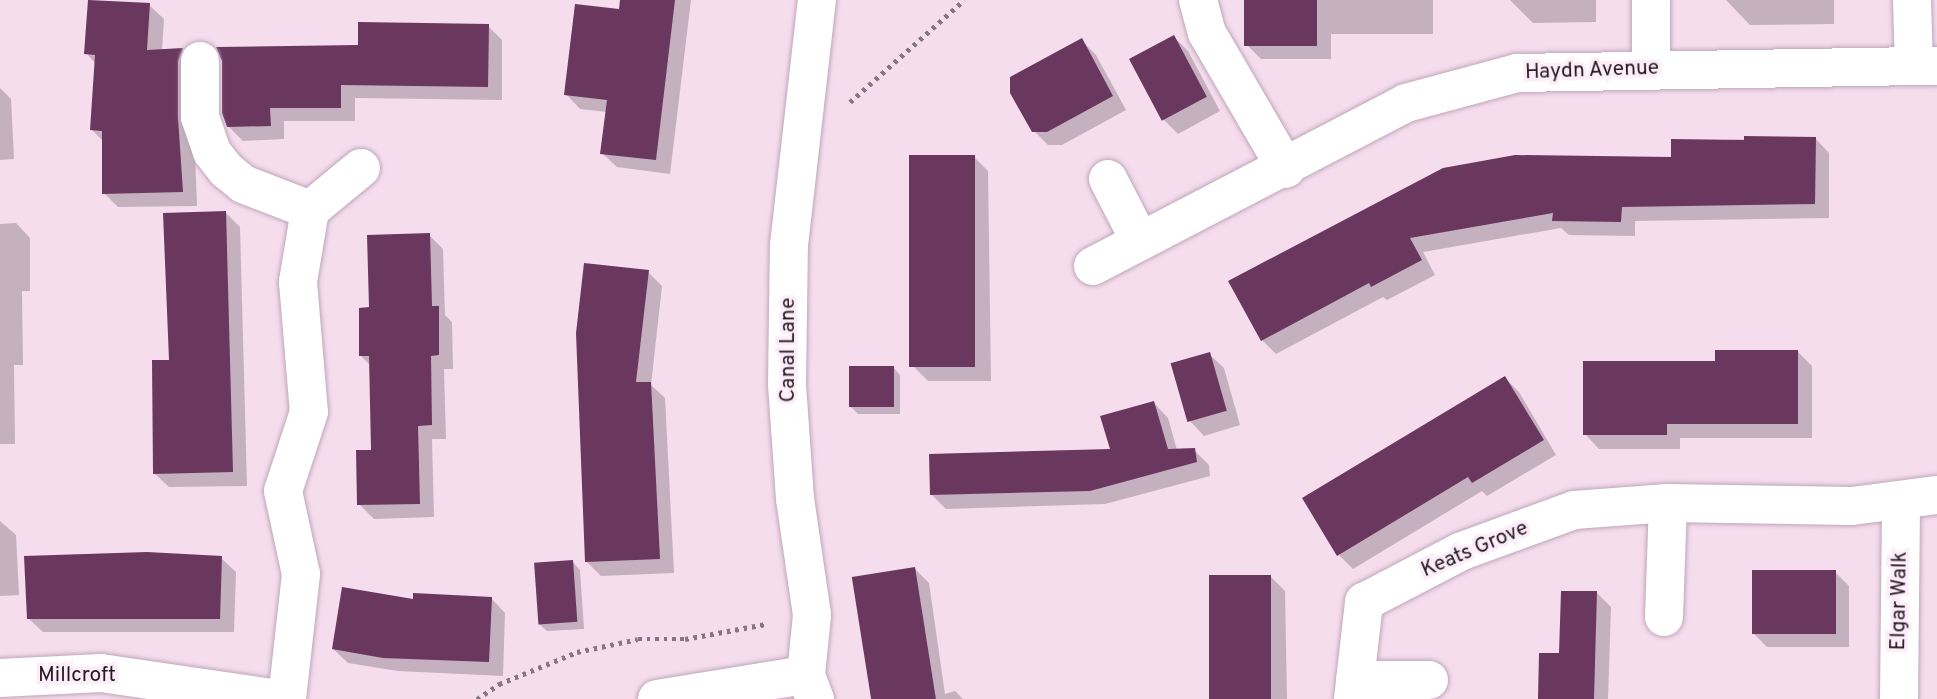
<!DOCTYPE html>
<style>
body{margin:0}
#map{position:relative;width:1937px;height:699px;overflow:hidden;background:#f5ddee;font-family:Overpass,sans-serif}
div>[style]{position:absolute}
.shadow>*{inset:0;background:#0003}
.building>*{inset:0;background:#6a375e;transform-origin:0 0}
.path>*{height:4.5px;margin-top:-2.25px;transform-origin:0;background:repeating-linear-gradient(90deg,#867682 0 3.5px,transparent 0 8.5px)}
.roads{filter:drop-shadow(0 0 2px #bea7b8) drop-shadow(0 0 2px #bea7b8)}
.minor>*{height:38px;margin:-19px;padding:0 19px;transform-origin:19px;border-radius:19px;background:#fff}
span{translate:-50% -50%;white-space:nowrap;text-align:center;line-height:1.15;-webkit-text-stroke:7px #fcedf8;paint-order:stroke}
.street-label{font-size:21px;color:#241b22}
</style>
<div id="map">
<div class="shadow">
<div style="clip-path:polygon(622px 0,691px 0,670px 174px,617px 167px,602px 153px,607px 112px,580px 109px,566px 94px,621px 11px)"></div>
<div style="clip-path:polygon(1246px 0,1433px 0,1433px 34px,1331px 34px,1331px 59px,1261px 59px,1247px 45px)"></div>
<div style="clip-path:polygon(1510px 0,1596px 0,1596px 22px,1533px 23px)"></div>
<div style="clip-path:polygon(1726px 0,1834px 0,1834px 24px,1750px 25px)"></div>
<div style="clip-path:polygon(149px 5px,164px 19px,162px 51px,182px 50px,196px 64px,192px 76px,197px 206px,118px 207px,104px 193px,104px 142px,92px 130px,96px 64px,86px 53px)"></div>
<div style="clip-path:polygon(488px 26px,502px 40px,502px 100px,355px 98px,355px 121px,284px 121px,284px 139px,243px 141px,228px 126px,360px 47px)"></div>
<div style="clip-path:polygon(1174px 37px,1188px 51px,1220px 111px,1178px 134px,1164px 120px)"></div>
<div style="clip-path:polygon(1081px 40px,1096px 55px,1126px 110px,1062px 145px,1048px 145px,1033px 130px)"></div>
<div style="clip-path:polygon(0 88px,11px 99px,14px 159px,0 160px)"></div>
<div style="clip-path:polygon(1815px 138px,1829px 153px,1829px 218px,1635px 221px,1635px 236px,1569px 235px,1561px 228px,1423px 252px,1435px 275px,1387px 300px,1383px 297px,1276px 354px,1262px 340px,1231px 282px,1673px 159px,1673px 141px)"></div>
<div style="clip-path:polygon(974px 157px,988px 171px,991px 381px,928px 381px,914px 367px)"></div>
<div style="clip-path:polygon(226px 213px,240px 227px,247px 486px,169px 487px,154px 473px,171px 362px)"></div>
<div style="clip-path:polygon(16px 223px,30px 238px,30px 291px,22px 291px,23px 365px,14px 365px,15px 444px,0 444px,0 224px)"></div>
<div style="clip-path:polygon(429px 235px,443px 249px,445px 315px,452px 322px,453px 369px,444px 369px,446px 439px,432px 439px,434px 517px,374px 519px,359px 504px,373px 451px,370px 365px,361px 356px,371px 309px)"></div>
<div style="clip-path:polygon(648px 272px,662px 286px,651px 385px,665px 398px,674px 573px,601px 576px,587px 562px)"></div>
<div style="clip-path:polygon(1798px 352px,1812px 366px,1812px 438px,1680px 438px,1680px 449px,1599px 449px,1585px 434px,1716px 363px)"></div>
<div style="clip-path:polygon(1209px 354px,1224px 368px,1240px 425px,1204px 436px,1190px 421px)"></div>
<div style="clip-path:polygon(893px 367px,900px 375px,900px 414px,858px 414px,851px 407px)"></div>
<div style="clip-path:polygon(1505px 378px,1519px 392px,1556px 455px,1487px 496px,1482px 491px,1353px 569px,1339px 555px)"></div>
<div style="clip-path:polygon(1154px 403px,1168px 418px,1177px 450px,1194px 450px,1209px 465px,1210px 476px,1105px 504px,946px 509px,932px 495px,1112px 451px)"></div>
<div style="clip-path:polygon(0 521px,16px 535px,19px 595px,0 596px)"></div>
<div style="clip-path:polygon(221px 558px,236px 572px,234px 632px,43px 632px,28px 618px)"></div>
<div style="clip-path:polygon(573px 562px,580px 570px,584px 629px,547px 631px,539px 624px)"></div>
<div style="clip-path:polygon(915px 569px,929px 583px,945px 694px,955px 691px,963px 699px,906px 699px)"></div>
<div style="clip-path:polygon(1835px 572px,1849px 586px,1849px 647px,1767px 647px,1753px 633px)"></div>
<div style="clip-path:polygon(1270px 576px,1285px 591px,1287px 699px,1215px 699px)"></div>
<div style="clip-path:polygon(1597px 593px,1611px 607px,1608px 699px,1540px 699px)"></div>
<div style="clip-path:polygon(491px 598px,505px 613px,503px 676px,398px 671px,348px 663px,333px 649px,415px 601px)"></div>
</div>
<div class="building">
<div style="clip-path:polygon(88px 0,150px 3px,147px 50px,183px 48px,178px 61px,178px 117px,183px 192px,102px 194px,102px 131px,90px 130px,95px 55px,84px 54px)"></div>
<div style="clip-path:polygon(620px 0,675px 0,656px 160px,600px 154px,607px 100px,564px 95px,575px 4px,619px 9px)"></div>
<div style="left:1244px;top:0;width:73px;height:46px"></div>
<div style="clip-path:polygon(358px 22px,489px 24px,488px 87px,341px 85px,341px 108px,270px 108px,271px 126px,227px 127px,222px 113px,222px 61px,216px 47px,358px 45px)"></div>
<div style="left:1174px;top:35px;width:70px;height:51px;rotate:62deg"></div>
<div style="clip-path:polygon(1082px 38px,1113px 96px,1047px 132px,1032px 132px,1010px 93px,1010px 77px)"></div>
<div style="clip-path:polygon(1744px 136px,1816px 137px,1815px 204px,1622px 207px,1621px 222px,1552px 221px,1553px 213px,1410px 238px,1422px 260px,1371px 287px,1369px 283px,1261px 341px,1228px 281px,1443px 168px,1515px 155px,1671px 157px,1671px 139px,1744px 140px)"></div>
<div style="left:909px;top:155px;width:66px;height:212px"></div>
<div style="clip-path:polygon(226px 211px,233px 472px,153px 474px,152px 360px,169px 360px,163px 213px)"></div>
<div style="clip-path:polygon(430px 233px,432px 306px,439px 306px,439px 355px,431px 356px,432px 425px,418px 426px,420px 504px,357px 505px,356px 450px,371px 450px,369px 356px,359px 356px,359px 308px,369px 307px,367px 235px)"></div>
<div style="clip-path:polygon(584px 263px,649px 270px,636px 382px,651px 382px,660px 559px,585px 562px,576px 333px)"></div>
<div style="clip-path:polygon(1715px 350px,1798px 350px,1798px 424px,1667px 424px,1667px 435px,1583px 435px,1583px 361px,1715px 361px)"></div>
<div style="left:1210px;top:352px;width:61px;height:41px;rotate:74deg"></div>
<div style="left:849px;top:366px;width:45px;height:41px"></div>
<div style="clip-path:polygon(1505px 376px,1544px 440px,1472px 483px,1468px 477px,1337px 556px,1302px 498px)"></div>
<div style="clip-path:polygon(1154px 401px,1168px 449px,1195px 448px,1197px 462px,1090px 491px,930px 495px,929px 454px,1110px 449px,1100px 416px)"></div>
<div style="clip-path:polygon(147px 552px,222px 556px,220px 619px,27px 619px,24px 556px)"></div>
<div style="left:573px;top:560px;width:62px;height:39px;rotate:86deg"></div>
<div style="left:915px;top:567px;width:134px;height:64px;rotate:81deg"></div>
<div style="left:1752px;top:570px;width:84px;height:64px"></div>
<div style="left:1209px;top:575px;width:62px;height:124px"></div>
<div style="clip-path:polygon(342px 587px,413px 599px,413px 593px,492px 597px,489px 662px,383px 658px,332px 649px)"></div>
<div style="clip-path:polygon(1561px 591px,1597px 591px,1594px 699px,1538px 699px,1539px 653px,1559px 653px)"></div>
</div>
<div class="path">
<div style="left:850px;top:102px;width:153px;rotate:-41.8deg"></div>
<div style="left:477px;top:699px;width:27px;rotate:-34deg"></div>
<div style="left:499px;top:684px;width:84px;rotate:-22.3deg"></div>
<div style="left:577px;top:652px;width:62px;rotate:-12deg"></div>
<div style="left:638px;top:639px;width:47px"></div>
<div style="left:685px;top:639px;width:82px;rotate:-10.5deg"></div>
</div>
<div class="roads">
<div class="minor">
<div style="left:1198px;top:0;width:34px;rotate:75deg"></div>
<div style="left:1207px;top:33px;width:157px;rotate:59.8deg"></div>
<div style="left:1651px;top:0;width:70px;rotate:90deg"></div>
<div style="left:1912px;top:0;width:66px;rotate:88.3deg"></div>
<div style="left:200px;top:61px;width:56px;rotate:90deg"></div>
<div style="left:200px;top:117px;width:37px;rotate:71deg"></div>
<div style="left:212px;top:152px;width:23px;rotate:52deg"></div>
<div style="left:226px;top:170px;width:22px;rotate:39deg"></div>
<div style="left:243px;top:184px;width:72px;rotate:21.2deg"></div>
<div style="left:310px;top:210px;width:73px;rotate:99.5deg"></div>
<div style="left:298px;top:282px;width:130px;rotate:85.2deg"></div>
<div style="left:309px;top:412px;width:83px;rotate:108.2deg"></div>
<div style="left:283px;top:491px;width:85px;rotate:77.8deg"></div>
<div style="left:301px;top:574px;width:126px;rotate:96.4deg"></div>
<div style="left:1108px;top:179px;width:70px;rotate:62.7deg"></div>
<div style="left:310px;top:210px;width:66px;rotate:-39.5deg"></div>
<div style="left:1093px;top:266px;width:353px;rotate:-27.5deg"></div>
<div style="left:1406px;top:103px;width:115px;rotate:-15.1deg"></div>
<div style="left:1517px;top:73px;width:420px;rotate:-1deg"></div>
<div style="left:1664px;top:617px;width:114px;rotate:-88deg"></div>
<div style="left:0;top:678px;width:101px;rotate:-2.8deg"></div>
<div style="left:101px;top:673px;width:180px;rotate:8.3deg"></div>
<div style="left:1355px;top:680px;width:74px"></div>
<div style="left:657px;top:699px;width:151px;rotate:-9.2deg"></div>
<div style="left:815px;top:699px;width:26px;rotate:-111deg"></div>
<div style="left:806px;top:675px;width:60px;rotate:-84.3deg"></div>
<div style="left:812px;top:615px;width:117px;rotate:-98.3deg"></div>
<div style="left:795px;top:499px;width:115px;rotate:-94deg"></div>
<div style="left:787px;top:384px;width:139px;rotate:-89.2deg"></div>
<div style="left:789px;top:245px;width:247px;rotate:-83.5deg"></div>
<div style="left:1353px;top:699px;width:98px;rotate:-83.5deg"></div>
<div style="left:1364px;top:602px;width:110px;rotate:-27.5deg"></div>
<div style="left:1462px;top:551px;width:119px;rotate:-20.1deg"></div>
<div style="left:1574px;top:510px;width:94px;rotate:-4.3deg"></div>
<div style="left:1668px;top:503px;width:184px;rotate:0.9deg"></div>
<div style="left:1852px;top:506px;width:86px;rotate:-7.4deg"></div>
<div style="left:1899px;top:699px;width:196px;rotate:-89.4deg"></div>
</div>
</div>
<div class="street-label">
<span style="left:1592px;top:71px;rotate:-2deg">Haydn Avenue</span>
<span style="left:789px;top:350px;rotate:-90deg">Canal Lane</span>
<span style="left:1475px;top:550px;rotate:-23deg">Keats Grove</span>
<span style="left:1900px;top:601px;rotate:-89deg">Elgar Walk</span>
<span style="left:77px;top:676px">Millcroft</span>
</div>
</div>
